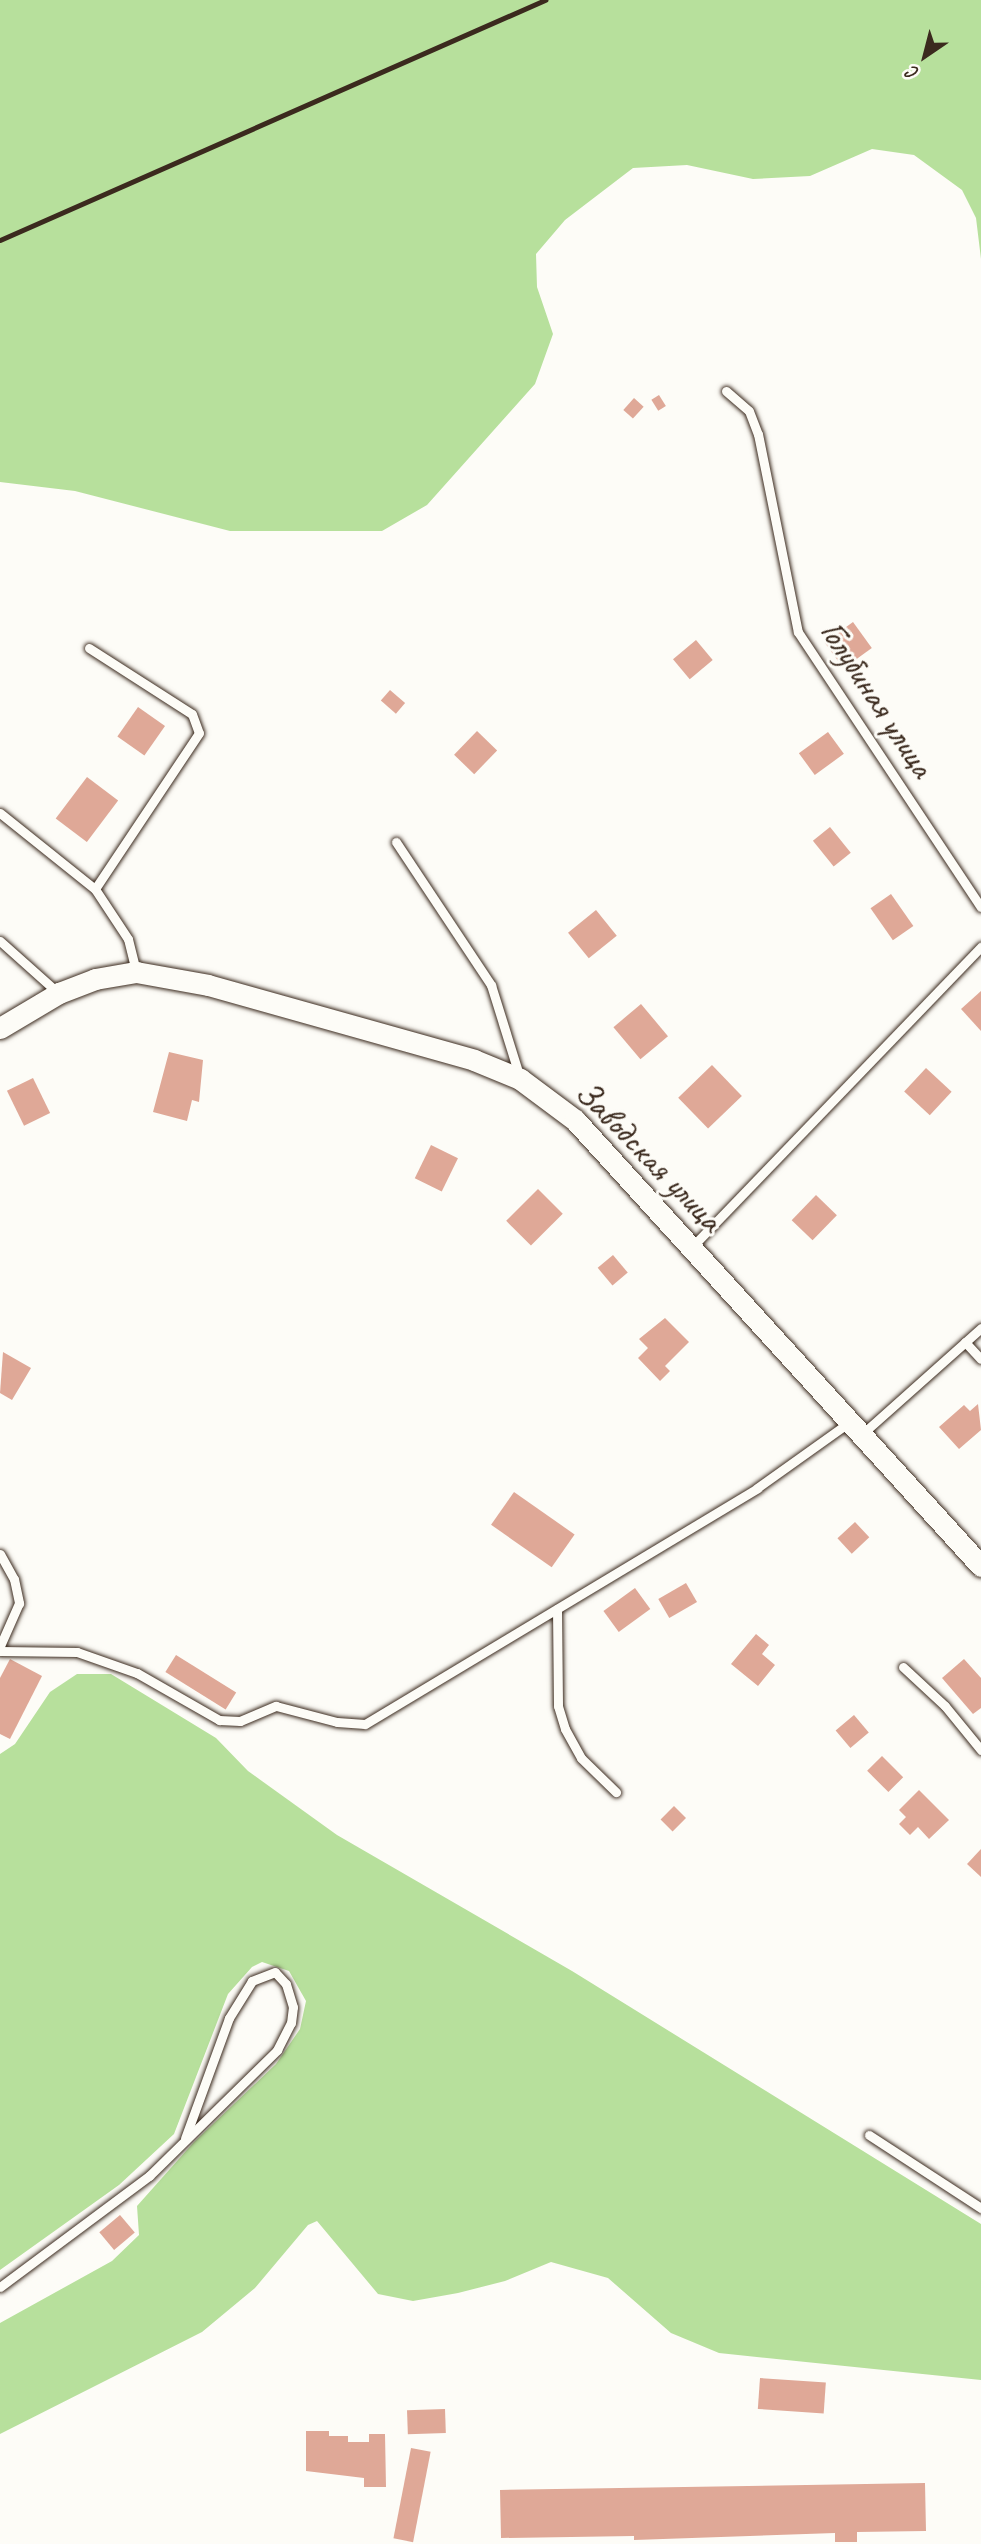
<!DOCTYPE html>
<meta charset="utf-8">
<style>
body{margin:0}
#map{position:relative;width:981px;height:2544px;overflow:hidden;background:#fdfcf7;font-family:Caveat,sans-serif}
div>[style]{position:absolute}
.green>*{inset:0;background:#b7e09c}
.building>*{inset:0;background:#dfa897;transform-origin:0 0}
.roads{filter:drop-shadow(0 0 2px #3b2a1e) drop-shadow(0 0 2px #3b2a1e)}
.service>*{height:9px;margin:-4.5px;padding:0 4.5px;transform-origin:4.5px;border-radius:4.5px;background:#fdfcf7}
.tertiary>*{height:21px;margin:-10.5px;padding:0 10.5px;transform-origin:10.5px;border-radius:10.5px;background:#fdfcf7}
.rail>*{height:5px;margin:-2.5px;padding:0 2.5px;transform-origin:2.5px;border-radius:2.5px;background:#3b2a1e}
span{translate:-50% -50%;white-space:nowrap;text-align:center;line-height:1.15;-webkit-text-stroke:6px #fdfcf7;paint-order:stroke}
.street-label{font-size:35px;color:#3b2a1e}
.north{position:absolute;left:890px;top:21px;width:70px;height:70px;-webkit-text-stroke:5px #fdfcf7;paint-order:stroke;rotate:215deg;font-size:19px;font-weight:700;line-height:28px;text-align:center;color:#3b2a1e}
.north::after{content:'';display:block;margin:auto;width:24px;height:32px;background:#3b2a1e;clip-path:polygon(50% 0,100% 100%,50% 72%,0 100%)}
</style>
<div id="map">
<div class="green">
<div style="clip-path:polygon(0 0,981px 0,981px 259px,976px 218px,962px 190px,914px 155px,872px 149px,810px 176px,753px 179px,687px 165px,633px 168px,565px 220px,536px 254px,537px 287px,553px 334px,535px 384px,427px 505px,382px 531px,230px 531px,75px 491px,0 482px)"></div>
<div style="clip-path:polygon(77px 1674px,111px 1674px,216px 1738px,248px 1771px,337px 1835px,572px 1971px,981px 2224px,981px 2380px,719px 2353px,671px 2333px,608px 2278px,551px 2262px,505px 2281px,458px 2293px,413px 2301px,378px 2294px,317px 2221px,308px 2225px,255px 2288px,202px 2332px,0 2434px,0 2323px,112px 2261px,139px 2235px,137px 2206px,194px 2142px,276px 2064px,300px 2029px,306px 2001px,289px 1971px,262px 1962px,252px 1967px,228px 1994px,174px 2134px,119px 2185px,0 2270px,0 1754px,15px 1744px,50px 1692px)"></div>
</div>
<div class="building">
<div style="left:659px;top:395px;width:13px;height:9px;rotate:58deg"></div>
<div style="left:634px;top:398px;width:13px;height:16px;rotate:42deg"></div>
<div style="left:853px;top:622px;width:32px;height:35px;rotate:54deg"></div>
<div style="left:696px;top:640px;width:26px;height:30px;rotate:50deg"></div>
<div style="left:390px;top:690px;width:20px;height:14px;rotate:41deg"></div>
<div style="left:138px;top:707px;width:33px;height:36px;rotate:35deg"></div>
<div style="left:477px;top:731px;width:28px;height:33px;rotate:44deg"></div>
<div style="left:828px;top:732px;width:27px;height:36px;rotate:54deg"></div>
<div style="left:87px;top:777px;width:39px;height:52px;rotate:37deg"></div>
<div style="left:830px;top:827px;width:33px;height:22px;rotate:51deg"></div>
<div style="left:891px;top:894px;width:39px;height:25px;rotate:55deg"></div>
<div style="left:596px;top:910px;width:33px;height:36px;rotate:51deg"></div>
<div style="clip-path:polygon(981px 991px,981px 1031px,961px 1009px)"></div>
<div style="left:641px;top:1004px;width:42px;height:36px;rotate:50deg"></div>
<div style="clip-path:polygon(169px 1052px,203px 1060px,199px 1102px,192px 1100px,187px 1121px,153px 1112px)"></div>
<div style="left:712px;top:1065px;width:43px;height:47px;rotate:46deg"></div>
<div style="left:926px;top:1068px;width:35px;height:32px;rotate:43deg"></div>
<div style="left:33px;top:1078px;width:39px;height:29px;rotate:64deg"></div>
<div style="left:431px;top:1145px;width:30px;height:37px;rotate:26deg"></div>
<div style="left:538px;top:1189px;width:35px;height:45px;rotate:45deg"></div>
<div style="left:816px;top:1195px;width:29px;height:35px;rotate:44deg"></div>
<div style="left:613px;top:1255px;width:23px;height:20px;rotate:50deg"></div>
<div style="clip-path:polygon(665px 1318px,689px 1342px,665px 1366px,670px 1371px,660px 1381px,638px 1358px,648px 1348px,639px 1339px)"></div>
<div style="clip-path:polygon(3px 1352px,31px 1368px,12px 1400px,0 1393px)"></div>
<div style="clip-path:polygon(978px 1404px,981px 1430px,959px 1449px,939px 1427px,964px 1405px,970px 1411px)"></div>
<div style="left:514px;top:1492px;width:74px;height:40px;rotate:35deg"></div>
<div style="left:855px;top:1522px;width:21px;height:24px;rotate:47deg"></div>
<div style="left:686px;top:1583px;width:22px;height:32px;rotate:60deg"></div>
<div style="left:635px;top:1588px;width:26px;height:39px;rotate:54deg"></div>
<div style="clip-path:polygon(756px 1634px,769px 1645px,762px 1654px,775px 1665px,758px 1686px,731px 1664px)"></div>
<div style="left:176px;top:1655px;width:71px;height:20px;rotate:32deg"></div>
<div style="clip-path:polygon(10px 1659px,42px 1676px,10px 1739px,0 1734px,0 1678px)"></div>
<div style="clip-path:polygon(964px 1659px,981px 1678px,981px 1708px,973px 1714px,942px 1678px)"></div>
<div style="left:854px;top:1715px;width:23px;height:24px;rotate:50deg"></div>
<div style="left:882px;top:1756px;width:30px;height:21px;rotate:45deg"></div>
<div style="clip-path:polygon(919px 1790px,949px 1820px,929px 1839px,918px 1827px,910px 1835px,899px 1824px,906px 1817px,899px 1810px)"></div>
<div style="left:674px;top:1806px;width:17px;height:19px;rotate:45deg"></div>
<div style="clip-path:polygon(981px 1849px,981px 1877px,967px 1864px)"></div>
<div style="left:120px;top:2215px;width:23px;height:27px;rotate:50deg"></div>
<div style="left:760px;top:2378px;width:66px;height:31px;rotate:4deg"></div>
<div style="left:445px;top:2409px;width:24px;height:38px;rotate:88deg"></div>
<div style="clip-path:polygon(306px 2431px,329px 2431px,329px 2436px,348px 2436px,348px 2442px,369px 2442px,369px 2434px,385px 2434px,386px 2487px,364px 2487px,364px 2478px,306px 2471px)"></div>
<div style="left:411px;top:2448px;width:20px;height:92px;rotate:11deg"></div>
<div style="clip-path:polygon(925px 2483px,926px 2531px,857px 2532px,857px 2542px,835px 2542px,835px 2533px,634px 2540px,634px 2536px,501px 2538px,500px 2490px)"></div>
</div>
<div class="roads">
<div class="service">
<div style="left:726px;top:391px;width:30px;rotate:41deg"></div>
<div style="left:749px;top:411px;width:25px;rotate:69deg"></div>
<div style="left:758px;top:434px;width:202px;rotate:78.6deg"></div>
<div style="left:798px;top:632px;width:330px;rotate:56.4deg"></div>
<div style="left:89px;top:648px;width:122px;rotate:32.7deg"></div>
<div style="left:192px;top:714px;width:20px;rotate:70deg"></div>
<div style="left:199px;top:733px;width:187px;rotate:123.7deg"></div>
<div style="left:0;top:813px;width:122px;rotate:38.7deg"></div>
<div style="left:95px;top:889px;width:60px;rotate:56.6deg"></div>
<div style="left:128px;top:939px;width:33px;rotate:76deg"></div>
<div style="left:396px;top:842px;width:172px;rotate:56.4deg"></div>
<div style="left:491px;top:985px;width:97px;rotate:72.7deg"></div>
<div style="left:0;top:941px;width:76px;rotate:41.8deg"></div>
<div style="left:692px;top:1247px;width:417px;rotate:-46.1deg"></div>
<div style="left:965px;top:1342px;width:23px;rotate:47deg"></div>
<div style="left:861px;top:1435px;width:161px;rotate:-41.7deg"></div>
<div style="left:0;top:1554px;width:29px;rotate:61deg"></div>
<div style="left:14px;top:1579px;width:25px;rotate:78deg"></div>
<div style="left:19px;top:1603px;width:47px;rotate:113.8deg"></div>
<div style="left:557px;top:1609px;width:97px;rotate:89.4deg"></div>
<div style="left:558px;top:1706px;width:24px;rotate:73deg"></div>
<div style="left:565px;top:1729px;width:33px;rotate:61deg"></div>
<div style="left:581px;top:1758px;width:49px;rotate:44.2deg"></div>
<div style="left:0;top:1651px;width:77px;rotate:0.7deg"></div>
<div style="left:77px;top:1652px;width:64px;rotate:19.3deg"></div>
<div style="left:137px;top:1673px;width:95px;rotate:29.8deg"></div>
<div style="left:219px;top:1720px;width:21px;rotate:3deg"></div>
<div style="left:240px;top:1721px;width:39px;rotate:-23deg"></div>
<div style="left:276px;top:1706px;width:63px;rotate:14.7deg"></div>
<div style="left:337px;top:1722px;width:28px;rotate:4deg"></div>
<div style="left:365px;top:1724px;width:458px;rotate:-31deg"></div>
<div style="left:757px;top:1488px;width:112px;rotate:-35.5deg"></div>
<div style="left:903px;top:1667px;width:57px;rotate:42.9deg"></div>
<div style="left:945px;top:1706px;width:57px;rotate:50.7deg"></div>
<div style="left:869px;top:2135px;width:134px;rotate:33.1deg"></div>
<div style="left:0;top:2287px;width:186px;rotate:-36.7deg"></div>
<div style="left:149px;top:2176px;width:180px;rotate:-44.5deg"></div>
<div style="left:277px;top:2050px;width:30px;rotate:-63deg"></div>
<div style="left:291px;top:2023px;width:16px;rotate:-83deg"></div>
<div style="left:293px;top:2007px;width:24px;rotate:-107deg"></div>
<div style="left:286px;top:1984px;width:16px;rotate:-133deg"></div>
<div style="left:275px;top:1972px;width:25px;rotate:159deg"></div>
<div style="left:252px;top:1981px;width:44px;rotate:121.9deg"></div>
<div style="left:229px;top:2018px;width:128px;rotate:110.1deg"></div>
</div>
<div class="tertiary">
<div style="left:0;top:1028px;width:69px;rotate:-30.7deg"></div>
<div style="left:59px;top:993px;width:39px;rotate:-21deg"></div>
<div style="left:95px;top:979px;width:42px;rotate:-9.7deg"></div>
<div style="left:136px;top:972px;width:73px;rotate:10.2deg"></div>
<div style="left:208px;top:985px;width:276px;rotate:15.7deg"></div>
<div style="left:474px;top:1060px;width:50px;rotate:22.4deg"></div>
<div style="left:520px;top:1079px;width:69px;rotate:36.7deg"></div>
<div style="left:575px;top:1120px;width:603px;rotate:47.69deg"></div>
</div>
</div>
<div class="rail">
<div style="left:0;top:240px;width:596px;rotate:-23.77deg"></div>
</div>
<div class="street-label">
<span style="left:877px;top:699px;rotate:57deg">Голубиная улица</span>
<span style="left:649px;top:1156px;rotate:46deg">Заводская улица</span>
</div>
<div class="north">С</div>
</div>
